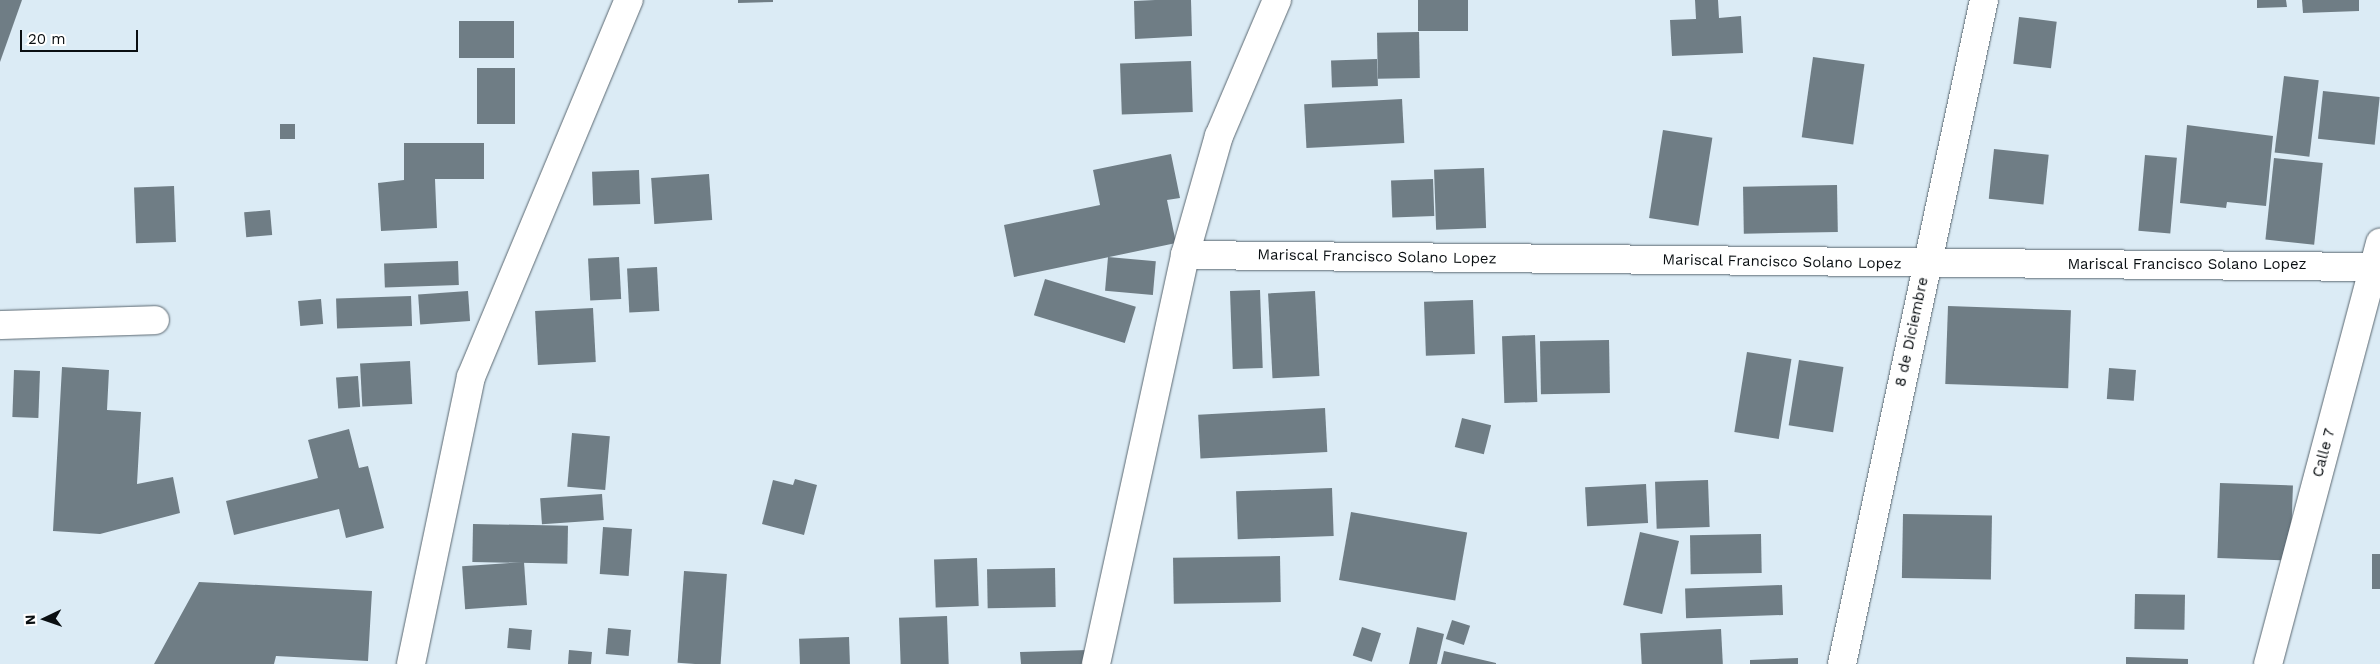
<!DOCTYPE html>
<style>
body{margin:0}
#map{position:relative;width:2380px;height:664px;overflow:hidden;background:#dbebf5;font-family:"Work Sans",sans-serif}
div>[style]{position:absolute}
.building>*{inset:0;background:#6f7d85;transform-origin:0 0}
.roads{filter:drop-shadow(0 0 1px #5a6770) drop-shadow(0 0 1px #5a6770)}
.street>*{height:28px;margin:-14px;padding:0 14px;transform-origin:14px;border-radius:14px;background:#fff}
span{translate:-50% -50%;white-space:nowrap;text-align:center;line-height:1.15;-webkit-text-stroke:4px #fff;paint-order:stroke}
.street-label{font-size:15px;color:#0a0f12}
.north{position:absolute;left:20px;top:594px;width:50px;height:50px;-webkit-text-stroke:4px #fff;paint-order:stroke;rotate:267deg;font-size:14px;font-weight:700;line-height:20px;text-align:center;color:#0a0f12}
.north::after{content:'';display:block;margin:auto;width:18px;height:22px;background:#0a0f12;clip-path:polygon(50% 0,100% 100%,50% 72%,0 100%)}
.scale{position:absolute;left:20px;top:30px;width:118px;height:22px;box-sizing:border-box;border:2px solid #0a0f12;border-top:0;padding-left:6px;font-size:15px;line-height:18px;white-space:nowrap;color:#0a0f12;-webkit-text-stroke:4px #fff;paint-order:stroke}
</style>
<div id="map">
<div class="building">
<div style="clip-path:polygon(0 0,22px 0,0 62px)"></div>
<div style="clip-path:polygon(738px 0,773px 0,773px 2px,738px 3px)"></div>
<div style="clip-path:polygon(1155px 0,1191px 0,1192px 36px,1135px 39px,1134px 1px)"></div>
<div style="left:1418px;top:0;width:50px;height:31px"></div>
<div style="clip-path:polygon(1695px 0,1718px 0,1719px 18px,1741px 16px,1743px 53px,1672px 56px,1670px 20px,1696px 19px)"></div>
<div style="clip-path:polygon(2257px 0,2286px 0,2287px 7px,2257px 8px)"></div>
<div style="clip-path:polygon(2302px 0,2359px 0,2359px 11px,2303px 13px)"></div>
<div style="left:2019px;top:17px;width:38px;height:47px;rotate:7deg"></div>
<div style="left:459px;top:21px;width:55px;height:37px"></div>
<div style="left:1419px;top:32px;width:46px;height:42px;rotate:89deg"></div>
<div style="left:1813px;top:57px;width:52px;height:81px;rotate:8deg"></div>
<div style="left:1377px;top:59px;width:27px;height:46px;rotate:88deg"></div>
<div style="left:1191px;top:61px;width:51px;height:71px;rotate:88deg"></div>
<div style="left:477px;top:68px;width:38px;height:56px"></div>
<div style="left:2284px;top:76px;width:35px;height:77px;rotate:7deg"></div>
<div style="left:2323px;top:91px;width:57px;height:48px;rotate:6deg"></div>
<div style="left:1402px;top:99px;width:44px;height:98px;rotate:87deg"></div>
<div style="left:280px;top:124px;width:15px;height:15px"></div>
<div style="clip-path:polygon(2187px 125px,2273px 136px,2266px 206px,2227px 202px,2226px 208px,2180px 203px)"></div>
<div style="left:1663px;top:130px;width:50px;height:89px;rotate:9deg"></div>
<div style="clip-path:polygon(404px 143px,484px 143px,484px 179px,435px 179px,437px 228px,381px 231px,378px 183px,404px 180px)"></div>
<div style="left:1994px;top:149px;width:55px;height:50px;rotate:6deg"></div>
<div style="clip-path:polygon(1171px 154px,1180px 198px,1167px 200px,1176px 243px,1014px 277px,1004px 225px,1100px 205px,1093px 170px)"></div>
<div style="left:2145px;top:155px;width:32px;height:76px;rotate:5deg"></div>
<div style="left:2274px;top:158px;width:49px;height:82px;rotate:6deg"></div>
<div style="left:1484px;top:168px;width:60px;height:50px;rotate:88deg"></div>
<div style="left:639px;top:170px;width:34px;height:47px;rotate:88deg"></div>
<div style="left:709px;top:174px;width:46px;height:58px;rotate:86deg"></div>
<div style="left:1433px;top:179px;width:37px;height:42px;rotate:88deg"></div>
<div style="left:1837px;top:185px;width:47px;height:94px;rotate:89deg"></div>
<div style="left:174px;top:186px;width:56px;height:40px;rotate:88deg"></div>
<div style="left:270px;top:210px;width:25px;height:26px;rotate:85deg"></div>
<div style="left:619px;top:257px;width:42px;height:31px;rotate:87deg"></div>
<div style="left:1108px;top:257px;width:48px;height:34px;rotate:5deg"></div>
<div style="left:458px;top:261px;width:24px;height:74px;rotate:88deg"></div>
<div style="left:657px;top:267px;width:44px;height:30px;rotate:87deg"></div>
<div style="left:1045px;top:279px;width:95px;height:38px;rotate:17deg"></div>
<div style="left:1260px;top:290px;width:78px;height:30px;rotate:88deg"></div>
<div style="left:468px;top:291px;width:30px;height:50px;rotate:86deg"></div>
<div style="left:1315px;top:291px;width:85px;height:47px;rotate:87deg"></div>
<div style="left:411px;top:296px;width:30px;height:75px;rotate:88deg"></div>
<div style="left:321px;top:299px;width:25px;height:23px;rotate:85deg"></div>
<div style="left:1473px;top:300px;width:54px;height:49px;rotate:88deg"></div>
<div style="left:1948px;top:306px;width:123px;height:78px;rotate:2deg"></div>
<div style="left:593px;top:308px;width:54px;height:58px;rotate:87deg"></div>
<div style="left:1535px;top:335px;width:67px;height:33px;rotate:88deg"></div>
<div style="left:1609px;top:340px;width:53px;height:69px;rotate:89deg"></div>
<div style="left:1747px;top:352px;width:45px;height:81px;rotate:9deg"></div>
<div style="left:1799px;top:360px;width:45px;height:66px;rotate:9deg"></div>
<div style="left:410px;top:361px;width:43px;height:50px;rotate:87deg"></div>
<div style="clip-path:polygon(62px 367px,109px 370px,107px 410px,141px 412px,137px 484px,173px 477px,180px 513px,100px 534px,53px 531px)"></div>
<div style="left:2109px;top:368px;width:27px;height:31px;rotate:4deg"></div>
<div style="left:14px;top:370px;width:26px;height:47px;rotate:2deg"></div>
<div style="left:358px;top:376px;width:31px;height:22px;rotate:86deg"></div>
<div style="left:1325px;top:408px;width:44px;height:127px;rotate:87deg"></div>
<div style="left:1462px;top:418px;width:30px;height:30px;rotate:14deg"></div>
<div style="clip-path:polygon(349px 429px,359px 468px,368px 466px,384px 528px,346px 538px,339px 509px,234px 535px,226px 501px,318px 478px,308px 440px)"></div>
<div style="left:572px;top:433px;width:38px;height:54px;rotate:5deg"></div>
<div style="clip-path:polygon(795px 479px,817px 485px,804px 535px,762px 524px,773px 480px,793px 485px)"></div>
<div style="left:1708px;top:480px;width:47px;height:53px;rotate:88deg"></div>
<div style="left:2220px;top:483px;width:73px;height:75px;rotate:2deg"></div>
<div style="left:1646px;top:484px;width:39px;height:61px;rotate:87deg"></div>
<div style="left:1332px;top:488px;width:48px;height:96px;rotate:88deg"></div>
<div style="left:602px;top:494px;width:26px;height:62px;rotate:86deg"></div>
<div style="left:1351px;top:512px;width:118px;height:69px;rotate:10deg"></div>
<div style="left:1903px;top:514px;width:89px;height:64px;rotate:1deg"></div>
<div style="left:473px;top:524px;width:95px;height:38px;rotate:1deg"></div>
<div style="left:603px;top:527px;width:29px;height:47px;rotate:4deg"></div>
<div style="left:1640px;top:532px;width:40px;height:75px;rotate:13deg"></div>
<div style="left:1761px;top:534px;width:39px;height:71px;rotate:89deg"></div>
<div style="left:2372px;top:554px;width:8px;height:35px"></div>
<div style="left:1280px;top:556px;width:46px;height:107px;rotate:89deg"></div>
<div style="left:977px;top:558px;width:48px;height:43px;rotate:88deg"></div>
<div style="left:524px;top:562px;width:43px;height:62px;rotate:86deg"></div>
<div style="left:1055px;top:568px;width:39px;height:68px;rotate:89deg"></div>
<div style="left:684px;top:571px;width:43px;height:92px;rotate:4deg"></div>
<div style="clip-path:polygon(199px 582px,372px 591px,368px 661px,276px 656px,274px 664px,154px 664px)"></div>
<div style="left:1782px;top:585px;width:30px;height:97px;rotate:88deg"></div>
<div style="left:2135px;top:594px;width:50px;height:35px;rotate:1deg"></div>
<div style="left:947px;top:616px;width:48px;height:48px;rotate:88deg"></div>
<div style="left:1452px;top:620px;width:19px;height:20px;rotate:18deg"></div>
<div style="left:1362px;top:627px;width:20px;height:30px;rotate:18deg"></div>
<div style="clip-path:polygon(1417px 627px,1444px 634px,1437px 664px,1409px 664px)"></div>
<div style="left:509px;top:628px;width:23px;height:20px;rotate:5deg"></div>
<div style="left:608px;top:628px;width:23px;height:26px;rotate:5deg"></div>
<div style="left:1721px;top:629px;width:35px;height:81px;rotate:87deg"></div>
<div style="left:849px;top:637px;width:27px;height:50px;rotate:88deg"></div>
<div style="clip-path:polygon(569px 650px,592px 652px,591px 664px,568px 664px)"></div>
<div style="clip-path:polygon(1088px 650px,1088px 664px,1021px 664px,1020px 652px)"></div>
<div style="clip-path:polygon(1444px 651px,1496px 663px,1496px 664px,1441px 664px)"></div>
<div style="clip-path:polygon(2126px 657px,2188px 659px,2188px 664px,2126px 664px)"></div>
<div style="clip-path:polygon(1798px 658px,1798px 664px,1750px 664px,1750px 660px)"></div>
</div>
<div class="roads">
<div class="street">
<div style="left:1185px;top:255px;width:1195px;rotate:0.58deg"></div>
<div style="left:0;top:325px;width:155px;rotate:-1.8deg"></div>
<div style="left:411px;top:664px;width:293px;rotate:-78.2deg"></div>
<div style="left:471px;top:377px;width:409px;rotate:-67.3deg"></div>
<div style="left:1096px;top:664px;width:419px;rotate:-77.7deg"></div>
<div style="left:1185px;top:255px;width:124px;rotate:-74.1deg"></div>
<div style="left:1219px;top:136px;width:148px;rotate:-66.9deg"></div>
<div style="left:1842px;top:664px;width:679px;rotate:-77.93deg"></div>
<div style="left:2268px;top:664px;width:436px;rotate:-75.1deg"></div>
</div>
</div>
<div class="street-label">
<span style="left:1377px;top:257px;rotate:1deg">Mariscal Francisco Solano Lopez</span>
<span style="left:1782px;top:262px;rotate:1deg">Mariscal Francisco Solano Lopez</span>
<span style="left:2187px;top:265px">Mariscal Francisco Solano Lopez</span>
<span style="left:1912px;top:332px;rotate:-78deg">8 de Diciembre</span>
<span style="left:2324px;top:453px;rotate:-75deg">Calle 7</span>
</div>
<div class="north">N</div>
<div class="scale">20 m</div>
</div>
